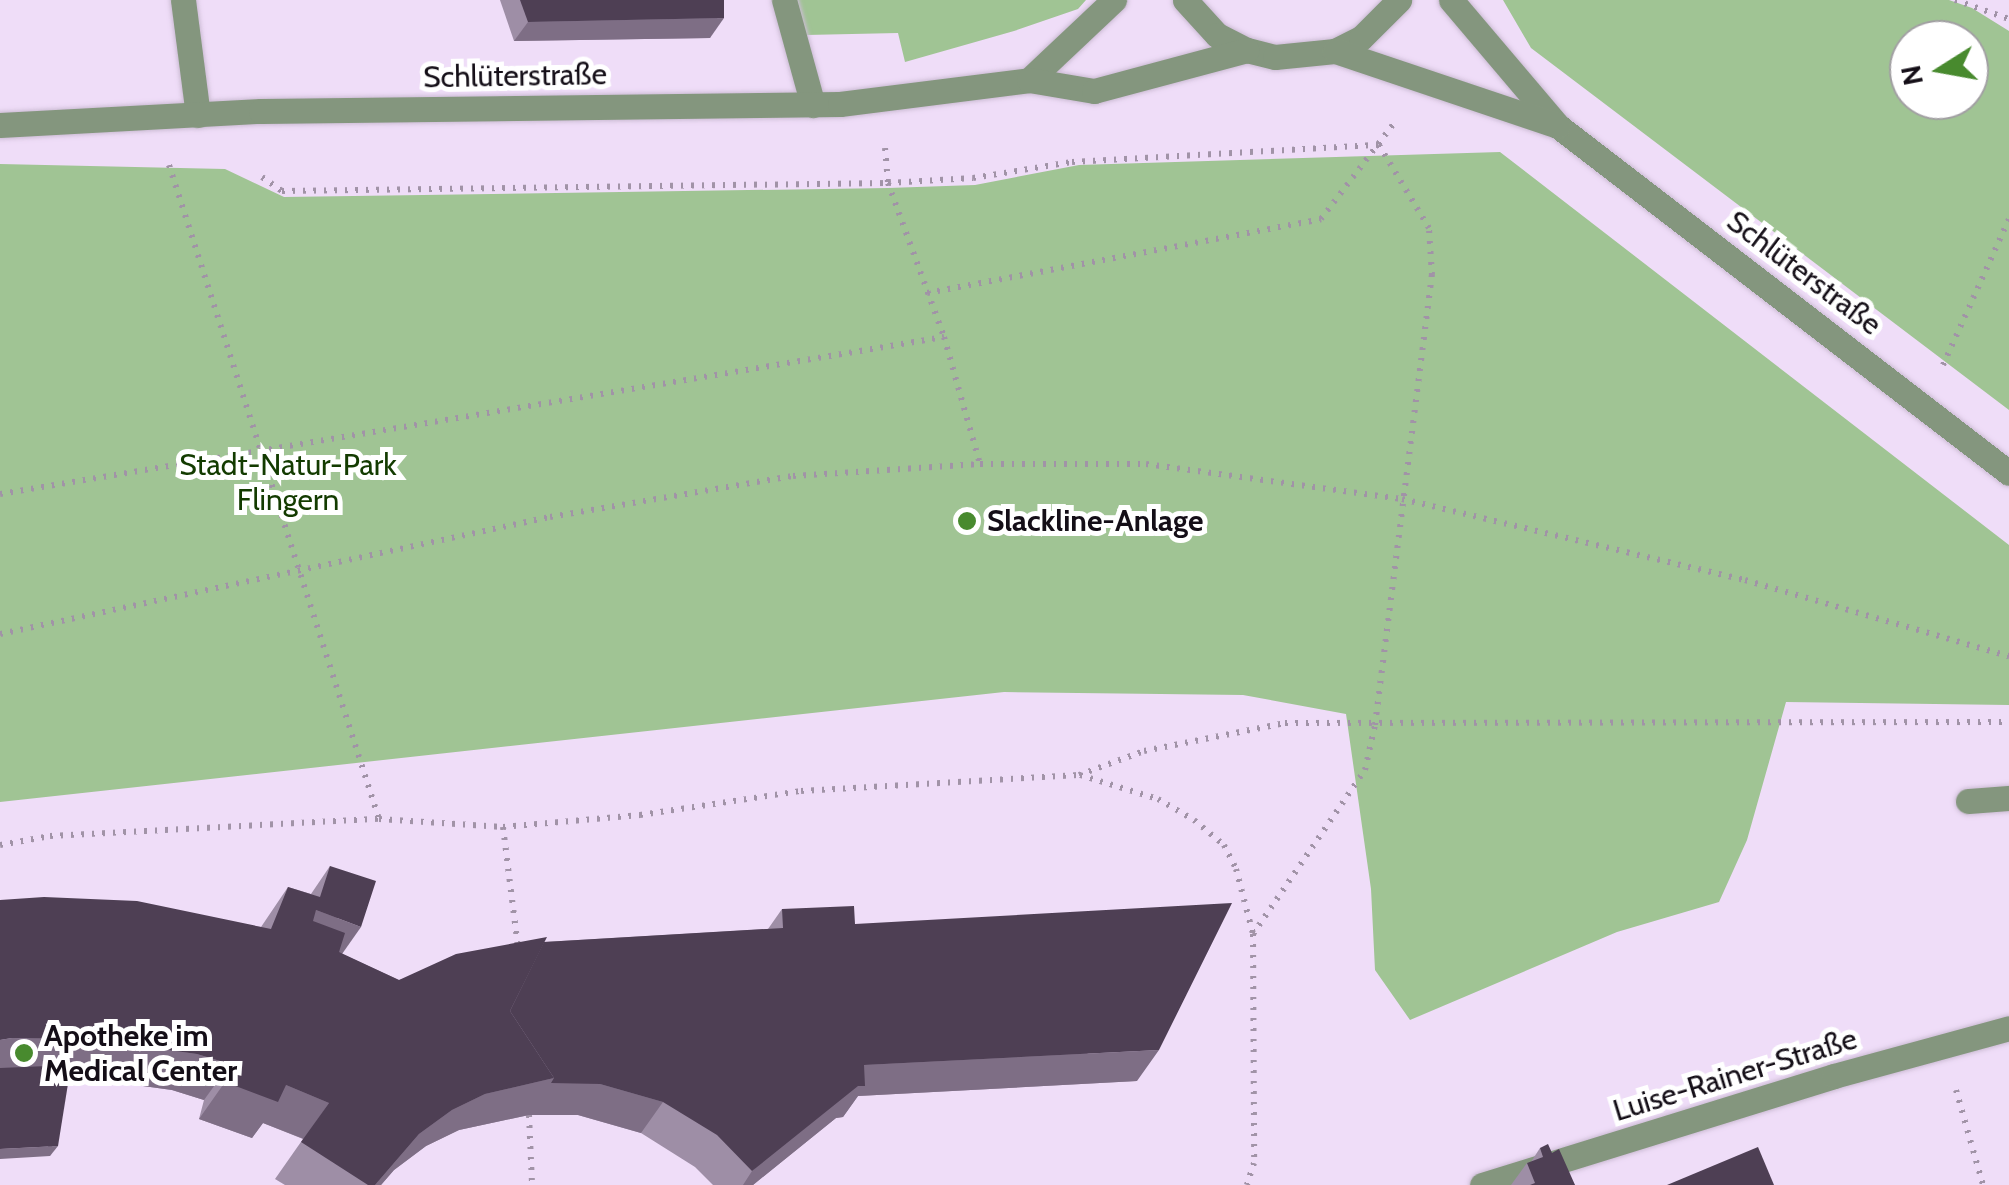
<!DOCTYPE html>
<meta charset="utf-8">
<style>
body{margin:0}
#map{position:relative;width:2009px;height:1185px;overflow:hidden;background:#efddf8;font-family:Cabin,sans-serif}
div>[style]{position:absolute}
.green>*{inset:0;background:#a0c494}
.path>*{height:6px;margin-top:-3px;transform-origin:0;background:repeating-linear-gradient(90deg,#a193a7 0 2.5px,transparent 0 10.5px)}
.roads{filter:drop-shadow(0 0 2px #ccbcd4) drop-shadow(0 0 2px #ccbcd4)}
.lane>*{height:25px;margin:-12.5px;padding:0 12.5px;transform-origin:12.5px;border-radius:12.5px;background:#84967e}
.street>*{height:25px;margin:-12.5px;padding:0 12.5px;transform-origin:12.5px;border-radius:12.5px;background:#84967e}
.wall>*{inset:0;background:#9e8ea6}
.shaded-wall>*{inset:0;background:#7e6e85}
.building>*{inset:0;background:#4e3f54}
.dots>*{width:28px;height:28px;translate:-50% -50%;box-sizing:border-box;border:5px solid #fff;border-radius:50%}
span{translate:-50% -50%;white-space:nowrap;text-align:center;line-height:1.15;-webkit-text-stroke:10px #fff;paint-order:stroke}
.street-label{font-size:30px;color:#140e17}
.park-label{font-size:30px;color:#133b00}
.poi-label{font-size:30px;color:#140e17;font-weight:700}
.left{translate:0 -50%;text-align:left}
.north{position:absolute;left:1889px;top:20px;width:100px;height:100px;box-sizing:border-box;background:#fff;border:2px solid #a19fa2;border-radius:50%;rotate:259deg;font-size:28px;font-weight:700;line-height:40px;text-align:center;color:#140e17}
.north::after{content:'';display:block;margin:auto;width:35px;height:45px;background:#488a2e;clip-path:polygon(50% 0,100% 100%,50% 72%,0 100%)}
</style>
<div id="map">
<div class="green">
<div style="clip-path:polygon(793px 0,1086px 0,1078px 9px,1014px 31px,905px 62px,898px 33px,806px 35px)"></div>
<div style="clip-path:polygon(evenodd,1503px 0,1949px 0,1972px 8px,2009px 31px,2009px 410px,1531px 48px,1503px 0,1909px 40px,1969px 40px,1969px 100px,1909px 100px,1909px 40px)"></div>
<div style="clip-path:polygon(1500px 152px,2009px 545px,2009px 705px,1786px 702px,1747px 840px,1719px 902px,1617px 932px,1410px 1020px,1375px 970px,1371px 889px,1346px 714px,1243px 695px,1004px 692px,0 802px,0 164px,225px 169px,284px 197px,888px 188px,975px 185px,1079px 165px)"></div>
</div>
<div class="path">
<div style="left:1955px;top:0;width:57px;rotate:19.4deg"></div>
<div style="left:885px;top:148px;width:35px;rotate:85deg"></div>
<div style="left:888px;top:183px;width:164px;rotate:70deg"></div>
<div style="left:944px;top:337px;width:132px;rotate:74.2deg"></div>
<div style="left:169px;top:165px;width:687px;rotate:72.2deg"></div>
<div style="left:262px;top:177px;width:24px;rotate:35deg"></div>
<div style="left:282px;top:191px;width:606px;rotate:-0.76deg"></div>
<div style="left:888px;top:183px;width:85px;rotate:-3.4deg"></div>
<div style="left:973px;top:178px;width:100px;rotate:-9.2deg"></div>
<div style="left:1072px;top:162px;width:307px;rotate:-3.2deg"></div>
<div style="left:927px;top:293px;width:401px;rotate:-10.6deg"></div>
<div style="left:1321px;top:219px;width:122px;rotate:-52.7deg"></div>
<div style="left:1943px;top:365px;width:160px;rotate:-65.7deg"></div>
<div style="left:0;top:494px;width:957px;rotate:-9.44deg"></div>
<div style="left:0;top:634px;width:562px;rotate:-12.01deg"></div>
<div style="left:550px;top:517px;width:246px;rotate:-9.6deg"></div>
<div style="left:793px;top:476px;width:187px;rotate:-3.7deg"></div>
<div style="left:980px;top:464px;width:166px"></div>
<div style="left:1146px;top:464px;width:258px;rotate:7.8deg"></div>
<div style="left:1402px;top:499px;width:352px;rotate:13.3deg"></div>
<div style="left:1745px;top:580px;width:275px;rotate:16.1deg"></div>
<div style="left:1080px;top:775px;width:82px;rotate:17.1deg"></div>
<div style="left:1158px;top:799px;width:42px;rotate:30.3deg"></div>
<div style="left:1194px;top:820px;width:39px;rotate:40deg"></div>
<div style="left:1224px;top:845px;width:27px;rotate:63deg"></div>
<div style="left:1236px;top:869px;width:67px;rotate:75.3deg"></div>
<div style="left:1253px;top:934px;width:229px;rotate:89.7deg"></div>
<div style="left:1254px;top:1163px;width:23px;rotate:108deg"></div>
<div style="left:503px;top:827px;width:122px;rotate:82.9deg"></div>
<div style="left:0;top:845px;width:51px;rotate:-10.2deg"></div>
<div style="left:50px;top:836px;width:329px;rotate:-3deg"></div>
<div style="left:379px;top:819px;width:124px;rotate:3.7deg"></div>
<div style="left:503px;top:827px;width:138px;rotate:-5deg"></div>
<div style="left:640px;top:815px;width:163px;rotate:-8.5deg"></div>
<div style="left:801px;top:791px;width:278px;rotate:-3.3deg"></div>
<div style="left:1079px;top:775px;width:69px;rotate:-20.3deg"></div>
<div style="left:1144px;top:751px;width:144px;rotate:-11.2deg"></div>
<div style="left:1285px;top:723px;width:724px;rotate:-0.08deg"></div>
<div style="left:1253px;top:934px;width:199px;rotate:-55.7deg"></div>
<div style="left:1365px;top:770px;width:46px;rotate:-77.5deg"></div>
<div style="left:1375px;top:725px;width:454px;rotate:-82.8deg"></div>
<div style="left:1432px;top:275px;width:47px;rotate:-93.7deg"></div>
<div style="left:1429px;top:228px;width:97px;rotate:-121.1deg"></div>
<div style="left:1956px;top:1090px;width:99px;rotate:74.1deg"></div>
<div style="left:529px;top:1115px;width:70px;rotate:87.5deg"></div>
</div>
<div class="roads">
<div class="lane">
<div style="left:1968px;top:801px;width:41px;rotate:-4.2deg"></div>
</div>
<div class="street">
<div style="left:183px;top:0;width:116px;rotate:82.6deg"></div>
<div style="left:784px;top:0;width:109px;rotate:74.6deg"></div>
<div style="left:1185px;top:0;width:47px;rotate:47.6deg"></div>
<div style="left:1217px;top:35px;width:34px;rotate:27deg"></div>
<div style="left:1247px;top:50px;width:29px;rotate:14deg"></div>
<div style="left:1275px;top:57px;width:60px;rotate:-5.7deg"></div>
<div style="left:1335px;top:51px;width:29px;rotate:-27deg"></div>
<div style="left:1361px;top:38px;width:54px;rotate:-45deg"></div>
<div style="left:1451px;top:0;width:165px;rotate:49.7deg"></div>
<div style="left:1558px;top:126px;width:569px;rotate:37.57deg"></div>
<div style="left:1335px;top:51px;width:235px;rotate:18.6deg"></div>
<div style="left:1029px;top:80px;width:117px;rotate:-43.3deg"></div>
<div style="left:0;top:125px;width:261px;rotate:-3.1deg"></div>
<div style="left:261px;top:111px;width:579px;rotate:-0.69deg"></div>
<div style="left:840px;top:104px;width:191px;rotate:-7.2deg"></div>
<div style="left:1029px;top:80px;width:66px;rotate:9.6deg"></div>
<div style="left:1094px;top:91px;width:158px;rotate:-15deg"></div>
<div style="left:1482px;top:1185px;width:368px;rotate:-17.2deg"></div>
<div style="left:1834px;top:1076px;width:181px;rotate:-15.3deg"></div>
</div>
</div>
<div class="wall">
<div style="clip-path:polygon(500px 0,724px 0,710px 38px,514px 41px)"></div>
<div style="clip-path:polygon(330px 866px,342px 954px,399px 980px,544px 942px,768px 929px,782px 909px,855px 924px,1137px 1081px,858px 1096px,843px 1117px,836px 1118px,753px 1185px,713px 1185px,695px 1167px,641px 1133px,578px 1115px,529px 1115px,459px 1130px,426px 1146px,394px 1170px,381px 1185px,285px 1185px,275px 1179px,303px 1139px,263px 1123px,252px 1138px,199px 1119px,204px 1100px,172px 1090px,69px 1076px,50px 1156px,0 900px,261px 927px,288px 887px,311px 894px)"></div>
<div style="clip-path:polygon(1540px 1148px,1552px 1153px,1575px 1185px,1511px 1185px,1527px 1163px,1531px 1162px)"></div>
</div>
<div class="shaded-wall">
<div style="clip-path:polygon(724px 18px,710px 38px,514px 41px,528px 22px)"></div>
<div style="clip-path:polygon(316px 910px,361px 927px,335px 964px,291px 947px)"></div>
<div style="clip-path:polygon(12px 1038px,89px 1039px,197px 1054px,230px 1064px,204px 1100px,172px 1090px,64px 1075px,0 1075px,0 1040px)"></div>
<div style="clip-path:polygon(1159px 1050px,1137px 1081px,858px 1096px,843px 1117px,836px 1118px,753px 1185px,743px 1185px,752px 1171px,864px 1065px)"></div>
<div style="clip-path:polygon(554px 1078px,600px 1084px,663px 1102px,641px 1133px,578px 1115px,529px 1115px,459px 1130px,426px 1146px,394px 1170px,381px 1185px,375px 1185px,419px 1134px,452px 1110px,485px 1094px)"></div>
<div style="clip-path:polygon(225px 1082px,286px 1085px,329px 1103px,304px 1139px,263px 1123px,252px 1138px,199px 1119px)"></div>
<div style="clip-path:polygon(58px 1146px,50px 1156px,0 1159px,0 1149px)"></div>
</div>
<div class="building">
<div style="clip-path:polygon(520px 0,724px 0,724px 18px,528px 22px)"></div>
<div style="clip-path:polygon(330px 866px,376px 881px,361px 927px,316px 910px,313px 921px,345px 933px,339px 952px,399px 980px,456px 954px,547px 937px,510px 1011px,554px 1078px,485px 1094px,452px 1110px,419px 1134px,375px 1185px,368px 1185px,301px 1142px,329px 1103px,286px 1085px,278px 1102px,225px 1082px,230px 1064px,197px 1054px,89px 1039px,12px 1038px,0 1040px,0 900px,44px 897px,137px 901px,271px 929px,288px 887px,320px 897px)"></div>
<div style="clip-path:polygon(1232px 903px,1159px 1050px,864px 1065px,865px 1086px,858px 1086px,752px 1171px,717px 1135px,663px 1102px,600px 1084px,551px 1083px,554px 1078px,510px 1011px,544px 942px,783px 928px,782px 909px,854px 906px,855px 924px)"></div>
<div style="clip-path:polygon(71px 1065px,58px 1146px,0 1149px,0 1068px)"></div>
<div style="clip-path:polygon(1548px 1144px,1552px 1153px,1559px 1149px,1575px 1185px,1530px 1185px,1535px 1183px,1527px 1163px,1543px 1157px,1540px 1148px)"></div>
<div style="clip-path:polygon(1758px 1147px,1774px 1185px,1667px 1185px)"></div>
</div>
<div class="dots">
<div style="left:967px;top:521px;background:#488a2e"></div>
<div style="left:24px;top:1053px;background:#488a2e"></div>
</div>
<div class="street-label">
<span style="left:515px;top:76px;rotate:-1deg">Schlüterstraße</span>
<span style="left:1804px;top:273px;rotate:37deg">Schlüterstraße</span>
<span style="left:1735px;top:1075px;rotate:-17deg">Luise-Rainer-Straße</span>
</div>
<div class="park-label">
<span style="left:288px;top:482px">Stadt-Natur-Park<br>Flingern</span>
</div>
<div class="poi-label">
<span class="left" style="left:987px;top:521px">Slackline-Anlage</span>
<span class="left" style="left:44px;top:1053px">Apotheke im<br>Medical Center</span>
</div>
<div class="north">N</div>
</div>
